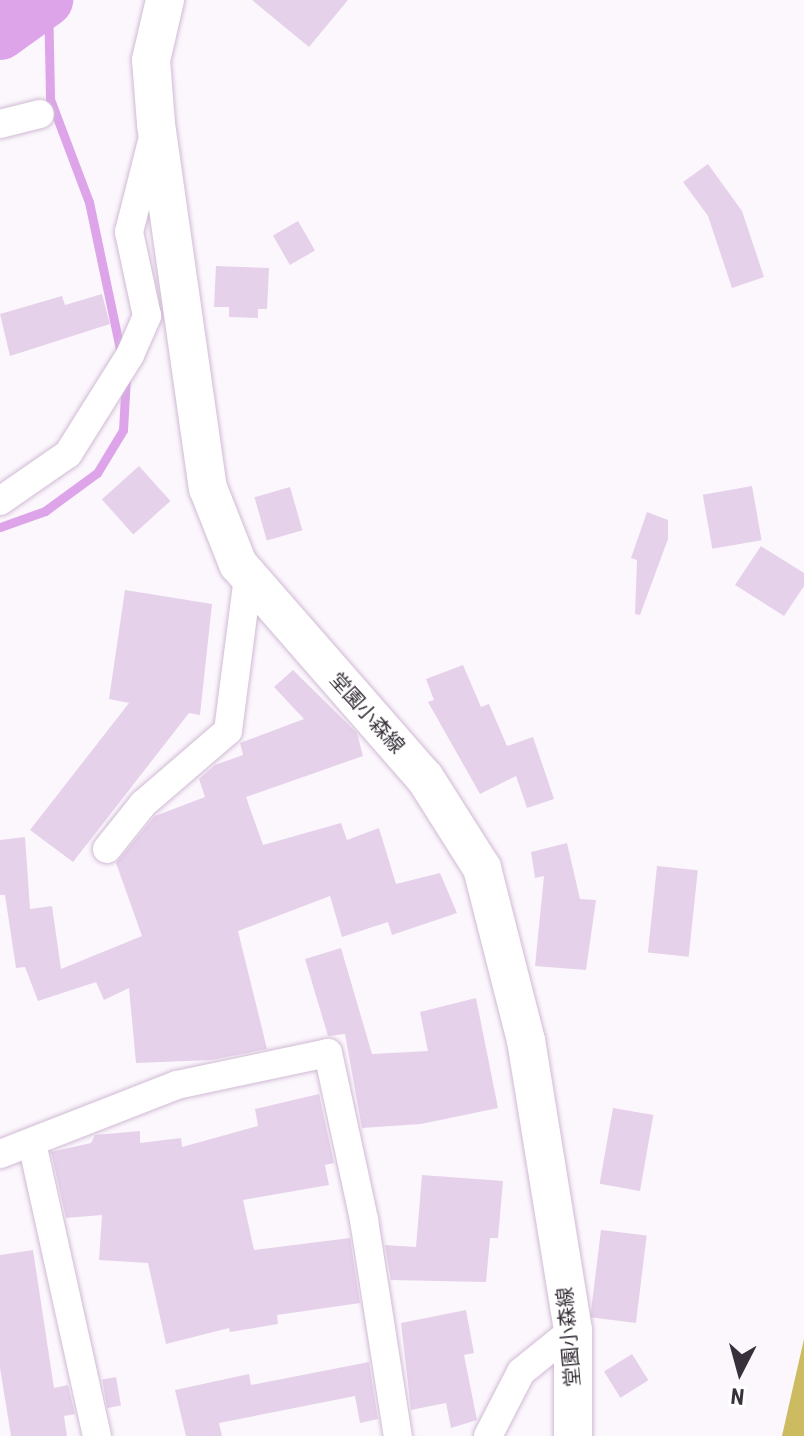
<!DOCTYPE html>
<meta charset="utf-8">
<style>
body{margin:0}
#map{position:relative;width:804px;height:1436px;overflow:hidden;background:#fcf7fd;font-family:"Roboto Condensed","Noto Sans JP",sans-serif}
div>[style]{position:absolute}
.forest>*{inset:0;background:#cdbb61}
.stream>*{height:9px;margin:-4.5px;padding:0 4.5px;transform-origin:4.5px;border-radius:4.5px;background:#dda4e9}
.river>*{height:54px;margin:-27px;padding:0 27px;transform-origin:27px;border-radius:27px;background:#dda4e9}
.building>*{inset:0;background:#e6d1ea;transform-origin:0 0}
.roads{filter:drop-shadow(0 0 2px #d0bad4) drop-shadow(0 0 2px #d0bad4)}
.street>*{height:28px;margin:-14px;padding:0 14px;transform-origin:14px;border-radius:14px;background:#fff}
.secondary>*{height:38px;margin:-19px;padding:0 19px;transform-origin:19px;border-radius:19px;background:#fff}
span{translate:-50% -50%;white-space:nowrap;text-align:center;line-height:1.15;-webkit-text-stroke:6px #fff;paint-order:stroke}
.street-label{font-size:20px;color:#38303a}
.north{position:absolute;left:700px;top:1332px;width:80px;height:80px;-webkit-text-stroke:6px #fff;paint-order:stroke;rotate:186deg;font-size:22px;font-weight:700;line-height:32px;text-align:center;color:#38303a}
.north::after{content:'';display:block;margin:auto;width:28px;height:36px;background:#38303a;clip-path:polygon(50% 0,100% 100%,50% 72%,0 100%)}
</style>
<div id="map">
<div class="forest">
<div style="clip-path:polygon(804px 1339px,804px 1436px,782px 1436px,791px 1396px)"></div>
</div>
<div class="stream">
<div style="left:48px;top:0;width:99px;rotate:88.8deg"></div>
<div style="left:50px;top:99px;width:110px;rotate:69.3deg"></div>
<div style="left:89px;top:202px;width:155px;rotate:78.1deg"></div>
<div style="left:0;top:527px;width:48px;rotate:-19.6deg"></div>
<div style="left:45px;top:511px;width:64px;rotate:-36.2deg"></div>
<div style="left:97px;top:473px;width:50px;rotate:-58.8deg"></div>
<div style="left:123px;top:430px;width:54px;rotate:-86.8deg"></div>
</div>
<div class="river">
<div style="left:0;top:33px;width:57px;rotate:-35.7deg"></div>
</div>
<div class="building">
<div style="clip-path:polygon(252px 0,348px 0,309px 47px)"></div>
<div style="clip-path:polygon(708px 164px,742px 211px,764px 277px,732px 288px,708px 216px,683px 182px)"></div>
<div style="left:298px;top:221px;width:34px;height:29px;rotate:60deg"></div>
<div style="clip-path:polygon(216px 266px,269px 268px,267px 309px,258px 309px,258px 318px,229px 317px,229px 307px,214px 307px)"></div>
<div style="clip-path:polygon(102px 294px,110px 324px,10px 356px,0 314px,62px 296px,65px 305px)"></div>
<div style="left:139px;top:466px;width:47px;height:50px;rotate:48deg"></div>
<div style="left:752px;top:486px;width:55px;height:50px;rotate:80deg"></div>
<div style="left:290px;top:487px;width:45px;height:37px;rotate:74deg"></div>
<div style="clip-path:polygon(647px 512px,668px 520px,668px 539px,640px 615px,635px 614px,637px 560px,631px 558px)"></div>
<div style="clip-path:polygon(761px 546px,804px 573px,804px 586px,784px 616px,735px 585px)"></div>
<div style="clip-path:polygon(125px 590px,212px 604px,200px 715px,189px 713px,73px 862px,30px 830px,129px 703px,109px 699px)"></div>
<div style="clip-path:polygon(463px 665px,481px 707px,489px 704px,507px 746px,533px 737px,554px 799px,527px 808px,516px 776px,480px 794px,428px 702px,434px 700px,426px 679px)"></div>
<div style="clip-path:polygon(293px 670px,357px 733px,363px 756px,246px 797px,263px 845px,341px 823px,347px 840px,379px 828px,396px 884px,440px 873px,457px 913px,392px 935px,388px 922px,342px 937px,330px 896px,238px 931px,267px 1049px,211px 1060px,136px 1063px,129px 988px,104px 1000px,96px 982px,38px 1001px,25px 967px,16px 968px,5px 895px,0 895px,0 840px,25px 837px,30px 909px,52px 906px,61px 969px,142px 936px,116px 863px,155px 816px,205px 797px,199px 779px,215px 765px,243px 755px,240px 743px,304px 719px,274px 687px)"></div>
<div style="clip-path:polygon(567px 843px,580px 899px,596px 900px,586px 970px,535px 966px,544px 876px,535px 878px,531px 852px)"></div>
<div style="left:657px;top:866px;width:41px;height:87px;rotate:6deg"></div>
<div style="clip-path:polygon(341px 948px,372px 1054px,428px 1051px,420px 1012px,476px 998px,498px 1108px,421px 1124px,362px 1128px,345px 1034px,328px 1036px,305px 959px)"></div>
<div style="clip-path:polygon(319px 1094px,334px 1163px,325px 1165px,329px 1185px,243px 1200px,254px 1250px,350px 1238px,360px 1303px,277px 1315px,278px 1324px,230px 1332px,229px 1328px,166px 1344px,148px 1263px,99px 1260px,102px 1215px,66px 1218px,51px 1152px,91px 1143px,95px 1135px,140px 1131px,140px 1143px,181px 1138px,182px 1147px,258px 1126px,255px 1109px)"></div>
<div style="left:613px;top:1108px;width:41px;height:77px;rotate:10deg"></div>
<div style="clip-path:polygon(422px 1175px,503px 1181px,498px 1238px,490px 1238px,486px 1282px,391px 1280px,385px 1245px,416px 1247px)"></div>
<div style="left:601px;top:1230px;width:46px;height:88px;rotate:7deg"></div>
<div style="clip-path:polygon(33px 1250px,54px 1388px,68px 1385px,75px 1414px,64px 1416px,67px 1436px,11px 1436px,0 1368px,0 1255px)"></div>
<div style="clip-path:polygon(466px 1310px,474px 1353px,464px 1355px,477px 1420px,451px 1428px,446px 1403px,411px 1410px,401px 1323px)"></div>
<div style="left:632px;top:1354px;width:31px;height:33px;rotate:58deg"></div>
<div style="clip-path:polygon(369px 1362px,378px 1419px,360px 1423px,355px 1396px,219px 1423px,222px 1436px,186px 1436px,175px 1390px,249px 1374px,251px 1385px)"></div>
<div style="left:116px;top:1377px;width:29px;height:14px;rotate:80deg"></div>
</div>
<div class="roads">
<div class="street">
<div style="left:0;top:124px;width:41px;rotate:-14deg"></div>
<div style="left:0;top:501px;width:83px;rotate:-34.7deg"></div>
<div style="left:68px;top:454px;width:117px;rotate:-57.9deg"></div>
<div style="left:130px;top:355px;width:43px;rotate:-66.4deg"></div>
<div style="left:147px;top:316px;width:86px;rotate:-102.1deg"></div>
<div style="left:129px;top:232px;width:102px;rotate:-75.8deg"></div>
<div style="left:107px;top:849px;width:58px;rotate:-51.3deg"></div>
<div style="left:143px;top:804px;width:112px;rotate:-40.7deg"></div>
<div style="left:228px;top:731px;width:156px;rotate:-82.6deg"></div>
<div style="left:32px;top:1143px;width:300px;rotate:77.5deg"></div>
<div style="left:0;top:1154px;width:190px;rotate:-21.3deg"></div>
<div style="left:177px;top:1085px;width:154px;rotate:-12deg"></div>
<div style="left:328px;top:1053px;width:171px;rotate:77.8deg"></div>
<div style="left:364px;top:1220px;width:219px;rotate:81.1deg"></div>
<div style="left:488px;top:1436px;width:72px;rotate:-62.7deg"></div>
<div style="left:521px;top:1372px;width:67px;rotate:-38.9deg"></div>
</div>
<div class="secondary">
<div style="left:165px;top:0;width:62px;rotate:103.1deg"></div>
<div style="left:151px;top:60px;width:64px;rotate:85.5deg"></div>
<div style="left:156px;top:124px;width:368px;rotate:81.9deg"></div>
<div style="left:208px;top:488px;width:82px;rotate:68.5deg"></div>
<div style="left:238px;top:564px;width:284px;rotate:48.9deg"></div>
<div style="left:425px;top:778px;width:107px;rotate:57.7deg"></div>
<div style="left:482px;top:868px;width:178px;rotate:75.7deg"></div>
<div style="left:526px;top:1040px;width:294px;rotate:80.8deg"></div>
<div style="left:573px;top:1330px;width:106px;rotate:90deg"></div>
</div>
</div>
<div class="street-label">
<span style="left:367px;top:713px;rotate:48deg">堂園小森線</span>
<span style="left:569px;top:1337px;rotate:-95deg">堂園小森線</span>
</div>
<div class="north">N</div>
</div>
